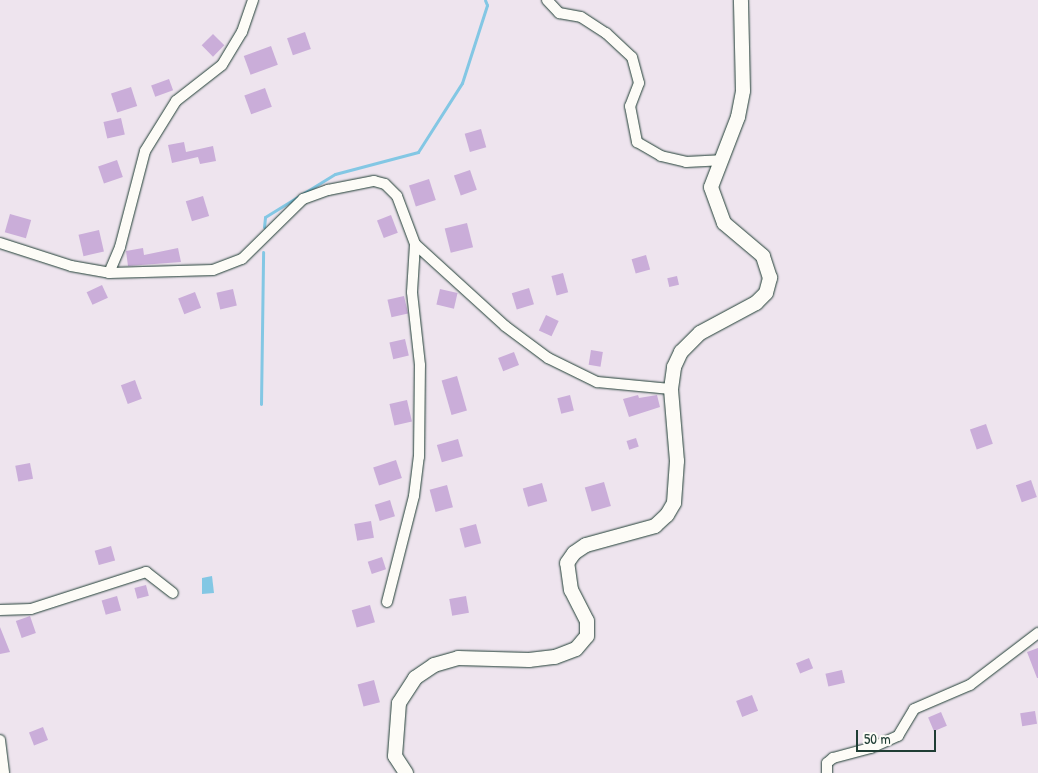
<!DOCTYPE html>
<style>
body{margin:0}
#map{position:relative;width:1038px;height:773px;overflow:hidden;background:#eee4ee;font-family:"Patrick Hand",sans-serif}
div>[style]{position:absolute}
.water>*{inset:0;background:#83c7e4}
.stream>*{height:3px;margin:-1.5px;padding:0 1.5px;transform-origin:1.5px;border-radius:1.5px;background:#83c7e4}
.building>*{inset:0;background:#caadd9;transform-origin:0 0}
.roads{filter:drop-shadow(0 0 1px #1f3d34) drop-shadow(0 0 1px #1f3d34)}
.minor>*{height:10px;margin:-5px;padding:0 5px;transform-origin:5px;border-radius:5px;background:#fdfcf7}
.secondary>*{height:14px;margin:-7px;padding:0 7px;transform-origin:7px;border-radius:7px;background:#fdfcf7}
span{translate:-50% -50%;white-space:nowrap;text-align:center;line-height:1.15;-webkit-text-stroke:4.5px #fdfcf7;paint-order:stroke}
.scale{position:absolute;left:856px;top:730px;width:80px;height:22px;box-sizing:border-box;border:2px solid #1f3d34;border-top:0;padding-left:6px;font-size:15px;line-height:18px;white-space:nowrap;color:#1f3d34;-webkit-text-stroke:4px #fdfcf7;paint-order:stroke}
</style>
<div id="map">
<div class="water">
<div style="clip-path:polygon(212px 576px,214px 593px,202px 594px,202px 578px)"></div>
</div>
<div class="stream">
<div style="left:264px;top:227px;width:10px;rotate:-84deg"></div>
<div style="left:265px;top:217px;width:82px;rotate:-31.6deg"></div>
<div style="left:335px;top:174px;width:86px;rotate:-14.8deg"></div>
<div style="left:418px;top:152px;width:82px;rotate:-57.5deg"></div>
<div style="left:462px;top:83px;width:82px;rotate:-72.2deg"></div>
<div style="left:487px;top:5px;width:5px;rotate:-112deg"></div>
<div style="left:261px;top:404px;width:152px;rotate:-89.2deg"></div>
</div>
<div class="building">
<div style="left:305px;top:32px;width:18px;height:19px;rotate:71deg"></div>
<div style="left:213px;top:34px;width:16px;height:16px;rotate:45deg"></div>
<div style="left:271px;top:46px;width:20px;height:29px;rotate:70deg"></div>
<div style="left:169px;top:79px;width:12px;height:19px;rotate:70deg"></div>
<div style="left:131px;top:87px;width:20px;height:21px;rotate:72deg"></div>
<div style="left:265px;top:88px;width:20px;height:22px;rotate:70deg"></div>
<div style="left:121px;top:118px;width:17px;height:18px;rotate:77deg"></div>
<div style="left:481px;top:129px;width:19px;height:17px;rotate:74deg"></div>
<div style="clip-path:polygon(184px 142px,186px 152px,213px 146px,216px 161px,200px 164px,198px 157px,172px 163px,168px 145px)"></div>
<div style="left:117px;top:160px;width:18px;height:20px;rotate:71deg"></div>
<div style="left:470px;top:170px;width:21px;height:17px;rotate:71deg"></div>
<div style="left:429px;top:179px;width:22px;height:21px;rotate:72deg"></div>
<div style="left:203px;top:196px;width:21px;height:18px;rotate:73deg"></div>
<div style="left:10px;top:214px;width:22px;height:19px;rotate:16deg"></div>
<div style="left:391px;top:215px;width:19px;height:15px;rotate:69deg"></div>
<div style="left:467px;top:223px;width:25px;height:23px;rotate:76deg"></div>
<div style="left:99px;top:230px;width:22px;height:21px;rotate:77deg"></div>
<div style="clip-path:polygon(143px 248px,144px 255px,178px 248px,181px 262px,128px 266px,126px 251px)"></div>
<div style="left:646px;top:255px;width:15px;height:15px;rotate:74deg"></div>
<div style="left:563px;top:273px;width:20px;height:12px;rotate:75deg"></div>
<div style="left:677px;top:276px;width:9px;height:10px;rotate:77deg"></div>
<div style="left:102px;top:285px;width:14px;height:17px;rotate:65deg"></div>
<div style="left:529px;top:288px;width:17px;height:18px;rotate:73deg"></div>
<div style="left:233px;top:289px;width:17px;height:17px;rotate:77deg"></div>
<div style="left:440px;top:289px;width:18px;height:16px;rotate:13deg"></div>
<div style="left:195px;top:292px;width:17px;height:18px;rotate:69deg"></div>
<div style="left:404px;top:296px;width:18px;height:17px;rotate:77deg"></div>
<div style="left:546px;top:315px;width:14px;height:17px;rotate:25deg"></div>
<div style="left:405px;top:339px;width:17px;height:16px;rotate:77deg"></div>
<div style="left:591px;top:350px;width:12px;height:15px;rotate:9deg"></div>
<div style="left:514px;top:352px;width:14px;height:17px;rotate:69deg"></div>
<div style="left:457px;top:376px;width:36px;height:16px;rotate:74deg"></div>
<div style="left:135px;top:380px;width:20px;height:15px;rotate:70deg"></div>
<div style="left:570px;top:395px;width:16px;height:13px;rotate:76deg"></div>
<div style="clip-path:polygon(638px 395px,639px 398px,657px 395px,660px 407px,629px 417px,623px 399px)"></div>
<div style="left:407px;top:400px;width:22px;height:18px;rotate:77deg"></div>
<div style="left:986px;top:424px;width:21px;height:17px;rotate:71deg"></div>
<div style="left:636px;top:438px;width:9px;height:10px;rotate:72deg"></div>
<div style="left:458px;top:439px;width:18px;height:22px;rotate:74deg"></div>
<div style="left:396px;top:460px;width:19px;height:24px;rotate:72deg"></div>
<div style="left:30px;top:463px;width:16px;height:15px;rotate:79deg"></div>
<div style="left:1031px;top:480px;width:18px;height:16px;rotate:71deg"></div>
<div style="left:604px;top:482px;width:25px;height:20px;rotate:74deg"></div>
<div style="left:542px;top:483px;width:19px;height:20px;rotate:74deg"></div>
<div style="left:447px;top:485px;width:23px;height:18px;rotate:75deg"></div>
<div style="left:390px;top:500px;width:17px;height:16px;rotate:73deg"></div>
<div style="left:371px;top:521px;width:17px;height:17px;rotate:80deg"></div>
<div style="left:476px;top:524px;width:20px;height:17px;rotate:75deg"></div>
<div style="left:111px;top:546px;width:15px;height:17px;rotate:74deg"></div>
<div style="left:382px;top:557px;width:13px;height:15px;rotate:72deg"></div>
<div style="left:146px;top:585px;width:11px;height:12px;rotate:75deg"></div>
<div style="left:117px;top:596px;width:15px;height:16px;rotate:74deg"></div>
<div style="left:466px;top:596px;width:17px;height:17px;rotate:80deg"></div>
<div style="left:370px;top:605px;width:18px;height:19px;rotate:74deg"></div>
<div style="left:30px;top:616px;width:18px;height:15px;rotate:71deg"></div>
<div style="clip-path:polygon(0 627px,10px 652px,0 654px)"></div>
<div style="clip-path:polygon(1038px 648px,1038px 678px,1037px 678px,1027px 652px)"></div>
<div style="left:809px;top:658px;width:11px;height:14px;rotate:68deg"></div>
<div style="left:842px;top:670px;width:13px;height:17px;rotate:77deg"></div>
<div style="left:374px;top:680px;width:23px;height:17px;rotate:75deg"></div>
<div style="left:752px;top:695px;width:17px;height:17px;rotate:69deg"></div>
<div style="left:1035px;top:711px;width:13px;height:15px;rotate:81deg"></div>
<div style="left:941px;top:712px;width:15px;height:14px;rotate:67deg"></div>
<div style="left:43px;top:727px;width:14px;height:15px;rotate:69deg"></div>
</div>
<div class="roads">
<div class="minor">
<div style="left:547px;top:0;width:18px;rotate:47deg"></div>
<div style="left:559px;top:13px;width:22px;rotate:10deg"></div>
<div style="left:581px;top:17px;width:30px;rotate:33deg"></div>
<div style="left:606px;top:33px;width:35px;rotate:43deg"></div>
<div style="left:632px;top:57px;width:27px;rotate:75deg"></div>
<div style="left:639px;top:83px;width:25px;rotate:111deg"></div>
<div style="left:630px;top:106px;width:37px;rotate:79deg"></div>
<div style="left:637px;top:142px;width:28px;rotate:30deg"></div>
<div style="left:661px;top:156px;width:26px;rotate:13deg"></div>
<div style="left:686px;top:162px;width:34px;rotate:-3deg"></div>
<div style="left:0;top:243px;width:75px;rotate:17.9deg"></div>
<div style="left:71px;top:266px;width:39px;rotate:10deg"></div>
<div style="left:109px;top:273px;width:104px;rotate:-1.7deg"></div>
<div style="left:213px;top:270px;width:31px;rotate:-21deg"></div>
<div style="left:242px;top:259px;width:86px;rotate:-44.5deg"></div>
<div style="left:303px;top:199px;width:27px;rotate:-20deg"></div>
<div style="left:328px;top:190px;width:47px;rotate:-11.1deg"></div>
<div style="left:374px;top:181px;width:11px;rotate:15deg"></div>
<div style="left:385px;top:184px;width:17px;rotate:45deg"></div>
<div style="left:397px;top:196px;width:51px;rotate:69.4deg"></div>
<div style="left:415px;top:244px;width:122px;rotate:42.3deg"></div>
<div style="left:505px;top:326px;width:54px;rotate:36.7deg"></div>
<div style="left:548px;top:358px;width:55px;rotate:26.1deg"></div>
<div style="left:597px;top:382px;width:74px;rotate:5.4deg"></div>
<div style="left:109px;top:273px;width:28px;rotate:-67deg"></div>
<div style="left:120px;top:247px;width:99px;rotate:-75.4deg"></div>
<div style="left:145px;top:151px;width:59px;rotate:-58.2deg"></div>
<div style="left:176px;top:101px;width:58px;rotate:-38deg"></div>
<div style="left:222px;top:65px;width:39px;rotate:-59deg"></div>
<div style="left:242px;top:32px;width:34px;rotate:-71deg"></div>
<div style="left:387px;top:602px;width:109px;rotate:-75.7deg"></div>
<div style="left:414px;top:496px;width:39px;rotate:-83deg"></div>
<div style="left:419px;top:457px;width:92px;rotate:-89.4deg"></div>
<div style="left:420px;top:365px;width:73px;rotate:-96.3deg"></div>
<div style="left:412px;top:292px;width:48px;rotate:-86.4deg"></div>
<div style="left:0;top:610px;width:31px;rotate:-2deg"></div>
<div style="left:31px;top:609px;width:121px;rotate:-17.8deg"></div>
<div style="left:146px;top:572px;width:34px;rotate:38deg"></div>
<div style="left:0;top:740px;width:33px;rotate:83deg"></div>
<div style="left:827px;top:773px;width:10px;rotate:-90deg"></div>
<div style="left:827px;top:763px;width:8px;rotate:-40deg"></div>
<div style="left:833px;top:758px;width:39px;rotate:-15deg"></div>
<div style="left:871px;top:748px;width:30px;rotate:-24deg"></div>
<div style="left:898px;top:736px;width:31px;rotate:-59deg"></div>
<div style="left:914px;top:709px;width:61px;rotate:-23.2deg"></div>
<div style="left:970px;top:685px;width:86px;rotate:-37.4deg"></div>
</div>
<div class="secondary">
<div style="left:406px;top:773px;width:20px;rotate:-123deg"></div>
<div style="left:395px;top:756px;width:53px;rotate:-85.7deg"></div>
<div style="left:399px;top:703px;width:30px;rotate:-57deg"></div>
<div style="left:415px;top:678px;width:23px;rotate:-34deg"></div>
<div style="left:434px;top:665px;width:25px;rotate:-16deg"></div>
<div style="left:458px;top:658px;width:71px;rotate:1.6deg"></div>
<div style="left:529px;top:660px;width:26px;rotate:-7deg"></div>
<div style="left:555px;top:657px;width:22px;rotate:-21deg"></div>
<div style="left:576px;top:649px;width:17px;rotate:-50deg"></div>
<div style="left:587px;top:636px;width:15px;rotate:-90deg"></div>
<div style="left:587px;top:621px;width:35px;rotate:-117deg"></div>
<div style="left:571px;top:590px;width:27px;rotate:-98deg"></div>
<div style="left:567px;top:563px;width:12px;rotate:-55deg"></div>
<div style="left:574px;top:553px;width:14px;rotate:-34deg"></div>
<div style="left:586px;top:545px;width:72px;rotate:-15.4deg"></div>
<div style="left:655px;top:526px;width:16px;rotate:-43deg"></div>
<div style="left:667px;top:515px;width:14px;rotate:-60deg"></div>
<div style="left:674px;top:503px;width:42px;rotate:-85.9deg"></div>
<div style="left:677px;top:461px;width:72px;rotate:-94.8deg"></div>
<div style="left:671px;top:389px;width:22px;rotate:-82deg"></div>
<div style="left:674px;top:367px;width:17px;rotate:-65deg"></div>
<div style="left:681px;top:352px;width:27px;rotate:-45deg"></div>
<div style="left:700px;top:333px;width:64px;rotate:-28.2deg"></div>
<div style="left:756px;top:303px;width:14px;rotate:-45deg"></div>
<div style="left:766px;top:293px;width:16px;rotate:-75deg"></div>
<div style="left:770px;top:278px;width:23px;rotate:-108deg"></div>
<div style="left:763px;top:256px;width:51px;rotate:-139.8deg"></div>
<div style="left:724px;top:223px;width:38px;rotate:-110deg"></div>
<div style="left:711px;top:187px;width:75px;rotate:-68.9deg"></div>
<div style="left:738px;top:117px;width:26px;rotate:-79deg"></div>
<div style="left:743px;top:91px;width:91px;rotate:-91.3deg"></div>
</div>
</div>
<div class="scale">50 m</div>
</div>
